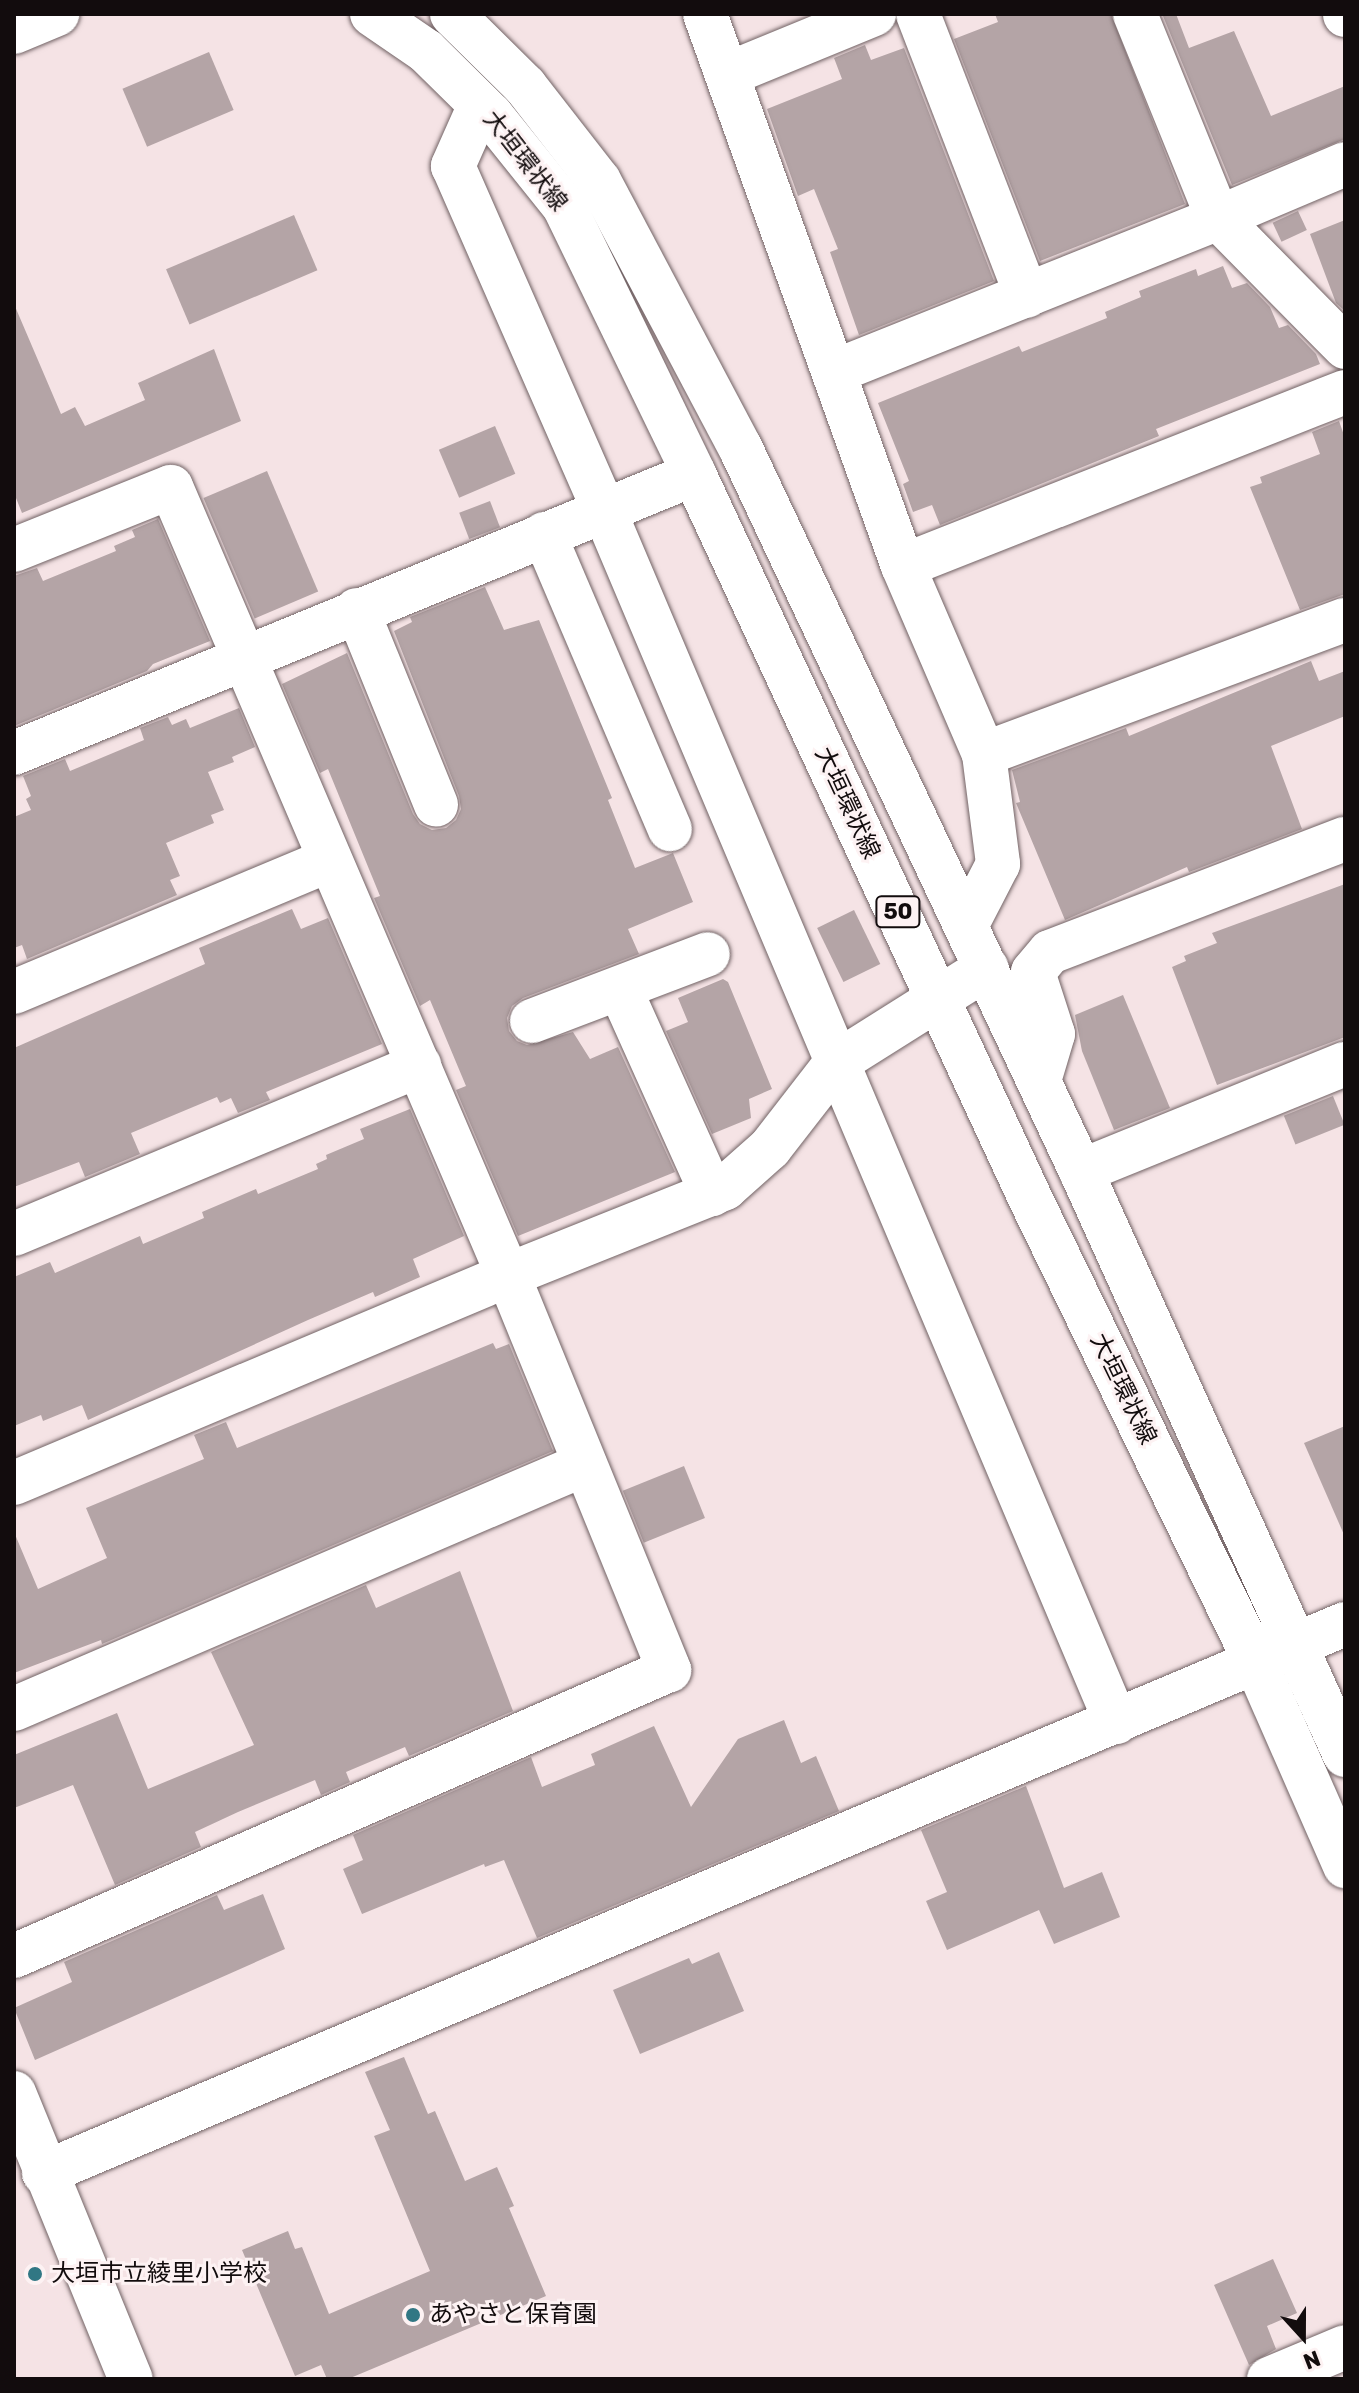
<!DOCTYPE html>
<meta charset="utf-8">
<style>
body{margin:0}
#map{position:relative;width:1359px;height:2393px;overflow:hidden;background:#f5e3e5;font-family:Rubik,"Noto Sans JP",sans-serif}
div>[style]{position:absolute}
.building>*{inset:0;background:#b4a4a6;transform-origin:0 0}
.roads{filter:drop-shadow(0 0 2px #716264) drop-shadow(0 0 2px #716264)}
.minor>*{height:44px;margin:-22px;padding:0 22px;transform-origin:22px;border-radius:22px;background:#fff}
.major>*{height:44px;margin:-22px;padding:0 22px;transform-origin:22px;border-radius:22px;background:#fff}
.dots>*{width:22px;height:22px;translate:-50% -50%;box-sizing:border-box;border:4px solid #fdf2f3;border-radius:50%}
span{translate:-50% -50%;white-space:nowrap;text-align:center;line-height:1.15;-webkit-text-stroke:6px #fdf2f3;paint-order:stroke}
.shield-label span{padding:2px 6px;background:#fdf2f3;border:2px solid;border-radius:6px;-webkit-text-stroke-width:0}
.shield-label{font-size:22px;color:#120c0d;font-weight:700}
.street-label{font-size:24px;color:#120c0d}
.poi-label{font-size:24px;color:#120c0d}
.left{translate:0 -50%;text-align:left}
.frame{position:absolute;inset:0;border:16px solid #120c0d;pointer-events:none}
.north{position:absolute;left:1263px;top:2297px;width:80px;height:80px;-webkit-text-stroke:6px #fdf2f3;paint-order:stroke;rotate:159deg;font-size:22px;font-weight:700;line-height:32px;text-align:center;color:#120c0d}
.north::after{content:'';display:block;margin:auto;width:28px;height:36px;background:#120c0d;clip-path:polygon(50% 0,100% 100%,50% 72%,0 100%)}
</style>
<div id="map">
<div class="building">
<div style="clip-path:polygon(995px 14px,1111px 14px,1185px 204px,1040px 261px,954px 39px,998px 22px)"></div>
<div style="clip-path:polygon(1176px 14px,1189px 48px,1234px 31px,1271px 116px,1345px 86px,1345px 139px,1232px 185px,1163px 16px)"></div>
<div style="clip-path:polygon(865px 45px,871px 60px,904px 48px,994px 281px,859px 335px,830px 252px,838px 249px,814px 189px,798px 196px,767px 109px,842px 79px,834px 58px)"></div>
<div style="left:209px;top:52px;width:63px;height:94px;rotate:67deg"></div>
<div style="left:1298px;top:211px;width:21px;height:28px;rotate:65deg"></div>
<div style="left:294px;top:215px;width:60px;height:139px;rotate:67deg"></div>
<div style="clip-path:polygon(1345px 220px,1345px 311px,1336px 303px,1310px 234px)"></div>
<div style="clip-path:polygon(1223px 266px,1232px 288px,1247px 283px,1270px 307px,1279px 328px,1288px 325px,1316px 354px,1320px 364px,1156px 429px,1159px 436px,940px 525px,932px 505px,913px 512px,903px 484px,909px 481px,878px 403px,1019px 346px,1022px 352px,1107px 318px,1105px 312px,1141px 297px,1139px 291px,1196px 269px,1198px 276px)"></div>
<div style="clip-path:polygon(14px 304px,61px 414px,75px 407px,85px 426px,145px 400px,138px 383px,214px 349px,241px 421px,22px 513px,14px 493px)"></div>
<div style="clip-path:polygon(1339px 421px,1345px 438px,1345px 594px,1300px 610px,1250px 487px,1262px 483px,1260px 477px,1320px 454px,1312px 432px)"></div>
<div style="left:495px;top:426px;width:52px;height:61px;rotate:67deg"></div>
<div style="left:267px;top:471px;width:131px;height:69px;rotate:67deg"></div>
<div style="left:490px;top:501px;width:28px;height:33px;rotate:69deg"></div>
<div style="clip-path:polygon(158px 519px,210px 641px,153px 664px,147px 671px,14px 726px,14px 576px,37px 568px,43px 581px,116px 551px,114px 546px,135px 537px,132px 530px)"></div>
<div style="clip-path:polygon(485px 587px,504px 630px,539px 620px,612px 798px,608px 800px,635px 868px,673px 853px,693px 902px,628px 929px,639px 954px,523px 998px,512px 1006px,507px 1018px,509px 1031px,517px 1041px,527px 1045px,573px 1032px,590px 1059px,618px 1047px,675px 1172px,518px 1236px,456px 1090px,466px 1086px,430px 1000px,420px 1006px,374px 898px,380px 896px,328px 769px,320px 773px,282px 684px,347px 653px,413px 814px,420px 824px,432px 830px,446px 828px,456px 820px,461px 809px,459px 796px,394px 631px,412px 622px,410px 617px)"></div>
<div style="clip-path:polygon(1311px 661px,1319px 681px,1345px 671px,1345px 716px,1271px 746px,1302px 829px,1189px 872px,1187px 867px,1065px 920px,1016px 803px,1020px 802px,1012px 770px,1126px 728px,1129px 736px)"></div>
<div style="clip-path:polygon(239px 708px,255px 747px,232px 757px,234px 762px,208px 772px,224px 810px,211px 815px,214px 823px,166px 843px,180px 876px,170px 880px,177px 895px,27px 959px,22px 945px,14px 948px,14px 817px,31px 810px,26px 799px,31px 796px,23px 776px,65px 759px,70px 771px,144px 740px,140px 728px,168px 717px,172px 725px,186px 719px,190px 728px)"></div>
<div style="clip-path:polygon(1345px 884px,1345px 1037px,1217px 1085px,1172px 967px,1186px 961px,1184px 956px,1217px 943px,1212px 933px)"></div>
<div style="clip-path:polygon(292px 909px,301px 929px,328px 918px,382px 1044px,266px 1092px,270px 1100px,238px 1113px,231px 1098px,220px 1103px,217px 1097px,131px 1133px,140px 1154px,85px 1177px,79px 1162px,14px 1187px,14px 1048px,205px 964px,199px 948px)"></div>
<div style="left:854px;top:910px;width:60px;height:41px;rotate:64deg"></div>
<div style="clip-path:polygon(723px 979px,728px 982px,772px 1089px,749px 1099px,751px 1118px,712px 1134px,666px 1031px,688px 1022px,678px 998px)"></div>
<div style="clip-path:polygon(1123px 995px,1170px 1108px,1114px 1130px,1082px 1051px,1075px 1015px)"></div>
<div style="left:1333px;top:1096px;width:31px;height:53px;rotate:68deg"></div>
<div style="clip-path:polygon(410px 1109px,464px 1236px,413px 1259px,420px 1277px,375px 1297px,373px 1292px,308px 1320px,88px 1420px,82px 1405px,43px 1421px,41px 1415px,14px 1426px,14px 1277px,50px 1262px,55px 1273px,140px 1236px,143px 1244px,204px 1218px,202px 1212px,256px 1189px,258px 1194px,318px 1169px,316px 1164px,327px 1159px,326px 1155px,364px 1139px,360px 1129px)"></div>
<div style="clip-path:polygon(493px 1343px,496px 1349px,509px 1344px,553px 1451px,102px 1644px,101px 1640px,14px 1673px,14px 1532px,38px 1589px,107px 1558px,86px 1508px,204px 1459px,194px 1435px,226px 1422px,237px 1448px)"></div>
<div style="clip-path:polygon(1345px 1426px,1345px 1537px,1304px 1443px)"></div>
<div style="left:684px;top:1466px;width:56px;height:66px;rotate:68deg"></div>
<div style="clip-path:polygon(460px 1571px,513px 1711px,409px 1756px,405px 1747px,346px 1772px,350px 1782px,321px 1795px,315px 1780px,238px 1812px,195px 1832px,201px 1847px,115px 1885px,73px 1785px,14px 1808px,14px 1755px,117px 1713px,148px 1789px,254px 1745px,211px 1652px,366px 1585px,376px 1608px)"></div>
<div style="clip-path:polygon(784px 1720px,801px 1763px,816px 1756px,839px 1811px,537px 1938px,504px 1860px,485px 1867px,484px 1864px,362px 1914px,343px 1869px,363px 1860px,353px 1835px,531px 1757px,542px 1787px,595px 1765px,591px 1754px,654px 1726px,691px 1807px,738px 1739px)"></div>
<div style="clip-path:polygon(1026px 1786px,1064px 1888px,1102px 1872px,1120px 1917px,1054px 1944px,1039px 1910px,947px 1950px,926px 1901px,947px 1892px,921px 1830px)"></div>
<div style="clip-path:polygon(263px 1894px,285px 1949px,35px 2060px,14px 2008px,72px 1982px,64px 1962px,217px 1895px,224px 1910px)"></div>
<div style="clip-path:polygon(719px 1952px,744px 2011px,640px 2054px,613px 1990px,689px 1958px,692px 1964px)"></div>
<div style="clip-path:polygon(404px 2057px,428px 2114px,435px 2111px,465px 2181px,497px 2167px,514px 2206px,509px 2208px,546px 2296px,348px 2379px,327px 2379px,321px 2365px,295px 2376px,242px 2250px,288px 2231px,295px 2249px,302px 2247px,329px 2314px,430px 2271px,374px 2136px,390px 2130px,365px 2072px)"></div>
<div style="clip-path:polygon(1273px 2259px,1297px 2313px,1267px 2326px,1276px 2349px,1249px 2365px,1214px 2285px)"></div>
</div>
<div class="roads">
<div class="minor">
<div style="left:705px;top:14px;width:586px;rotate:70.27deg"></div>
<div style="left:903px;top:566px;width:205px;rotate:66.7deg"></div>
<div style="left:984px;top:754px;width:111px;rotate:82.7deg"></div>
<div style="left:998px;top:864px;width:68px;rotate:117.3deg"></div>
<div style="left:918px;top:14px;width:302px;rotate:68.9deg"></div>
<div style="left:1135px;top:14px;width:220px;rotate:67.9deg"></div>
<div style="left:1218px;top:218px;width:138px;rotate:-23deg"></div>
<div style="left:1345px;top:14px;width:1px;rotate:90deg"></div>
<div style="left:14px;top:32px;width:47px;rotate:-22.7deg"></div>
<div style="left:728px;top:74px;width:158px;rotate:-22.3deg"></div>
<div style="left:480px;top:105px;width:67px;rotate:113.9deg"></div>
<div style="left:453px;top:166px;width:376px;rotate:66.3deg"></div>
<div style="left:604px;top:510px;width:1316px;rotate:67.1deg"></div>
<div style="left:836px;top:371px;width:412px;rotate:-21.8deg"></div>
<div style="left:1218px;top:218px;width:181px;rotate:45.4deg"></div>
<div style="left:544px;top:534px;width:321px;rotate:66.9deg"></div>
<div style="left:14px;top:550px;width:169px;rotate:-21.9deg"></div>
<div style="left:171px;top:487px;width:857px;rotate:66.85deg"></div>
<div style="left:508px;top:1275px;width:427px;rotate:67.8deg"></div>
<div style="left:669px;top:1670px;width:715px;rotate:156.41deg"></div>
<div style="left:903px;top:566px;width:475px;rotate:-21.5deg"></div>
<div style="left:357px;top:610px;width:210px;rotate:67.9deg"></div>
<div style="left:14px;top:753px;width:735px;rotate:-22.31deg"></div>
<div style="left:984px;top:754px;width:385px;rotate:-20.4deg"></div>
<div style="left:620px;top:989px;width:225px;rotate:65.8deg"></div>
<div style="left:14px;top:992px;width:342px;rotate:-22.7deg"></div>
<div style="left:532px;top:1021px;width:188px;rotate:-20.8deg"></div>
<div style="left:1039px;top:1081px;width:49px;rotate:-73.4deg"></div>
<div style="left:1053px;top:1034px;width:65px;rotate:-107.9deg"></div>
<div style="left:1033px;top:972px;width:26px;rotate:-50deg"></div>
<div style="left:1050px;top:952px;width:316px;rotate:-21deg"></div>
<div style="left:1081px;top:1171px;width:285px;rotate:-22.1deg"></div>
<div style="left:14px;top:1234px;width:439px;rotate:-22.6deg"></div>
<div style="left:14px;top:1483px;width:536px;rotate:-22.83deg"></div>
<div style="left:508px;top:1275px;width:234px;rotate:-21.8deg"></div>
<div style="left:725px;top:1188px;width:60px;rotate:-41.6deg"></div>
<div style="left:770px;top:1148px;width:108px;rotate:-52.2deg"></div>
<div style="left:836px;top:1063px;width:178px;rotate:-32.2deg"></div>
<div style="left:14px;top:1709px;width:621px;rotate:-23.22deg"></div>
<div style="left:14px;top:2093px;width:309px;rotate:67.8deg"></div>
<div style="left:44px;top:2173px;width:1412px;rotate:-22.88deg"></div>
<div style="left:1269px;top:2379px;width:82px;rotate:-22.8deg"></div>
</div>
<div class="major">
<div style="left:372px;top:14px;width:65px;rotate:34.4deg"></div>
<div style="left:426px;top:51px;width:91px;rotate:44.6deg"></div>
<div style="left:491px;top:115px;width:117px;rotate:51.3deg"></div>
<div style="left:564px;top:206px;width:298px;rotate:64.1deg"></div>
<div style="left:694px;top:474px;width:798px;rotate:65.1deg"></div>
<div style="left:1030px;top:1198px;width:517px;rotate:64.08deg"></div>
<div style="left:1256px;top:1663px;width:222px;rotate:66.3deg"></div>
<div style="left:452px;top:14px;width:103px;rotate:44.6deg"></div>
<div style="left:525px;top:86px;width:120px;rotate:52.1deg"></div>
<div style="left:599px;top:181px;width:301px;rotate:62.1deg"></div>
<div style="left:740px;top:447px;width:800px;rotate:64.78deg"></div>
<div style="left:1081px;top:1171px;width:641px;rotate:65.67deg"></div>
</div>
</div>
<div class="dots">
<div style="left:35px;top:2274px;background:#317784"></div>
<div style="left:413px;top:2315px;background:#317784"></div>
</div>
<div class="shield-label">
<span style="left:898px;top:912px">50</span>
</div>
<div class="street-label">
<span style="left:525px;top:161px;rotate:52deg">大垣環状線</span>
<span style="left:847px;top:803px;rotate:65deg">大垣環状線</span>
<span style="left:1123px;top:1389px;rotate:64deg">大垣環状線</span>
</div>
<div class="poi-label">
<span class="left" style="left:51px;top:2274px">大垣市立綾里小学校</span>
<span class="left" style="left:429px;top:2315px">あやさと保育園</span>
</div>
<div class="frame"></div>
<div class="north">N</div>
</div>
